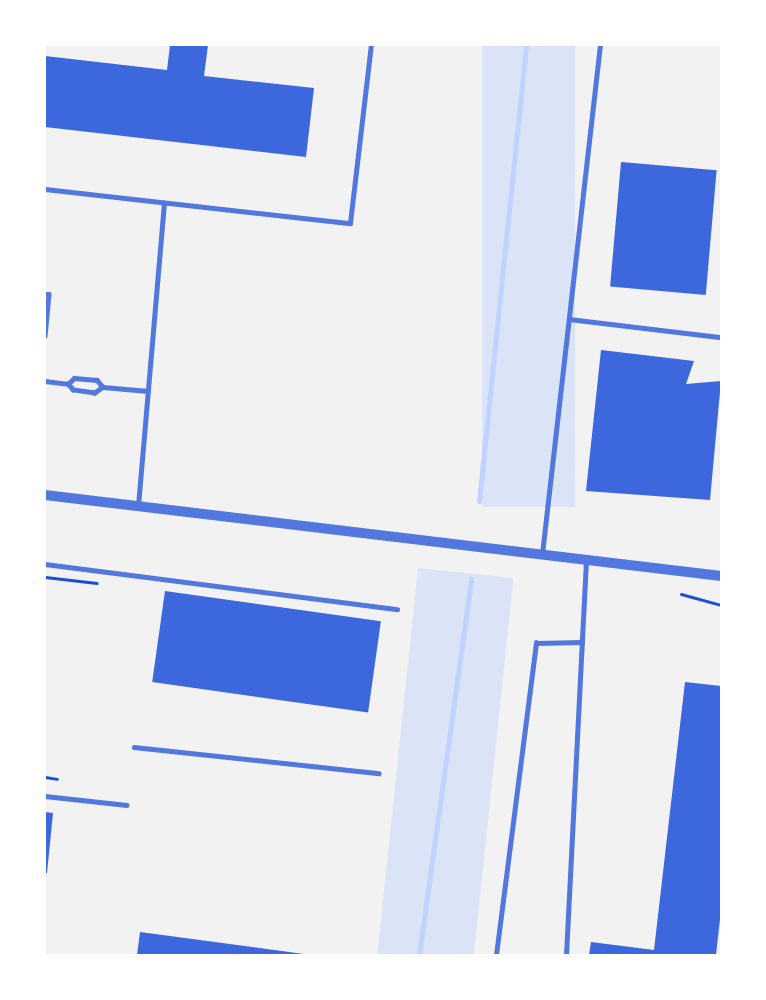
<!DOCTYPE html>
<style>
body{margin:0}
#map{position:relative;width:766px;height:1000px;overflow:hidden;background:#f2f2f2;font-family:"Libre Baskerville",serif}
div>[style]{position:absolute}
.green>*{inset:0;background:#dbe4f7;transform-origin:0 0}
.stream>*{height:5px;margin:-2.5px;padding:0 2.5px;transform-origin:2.5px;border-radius:2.5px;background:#bfd3fe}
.building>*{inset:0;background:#3d67dc;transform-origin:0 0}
.path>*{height:3px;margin:-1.5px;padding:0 1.5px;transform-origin:1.5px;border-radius:1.5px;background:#1d4ed8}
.service>*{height:4.5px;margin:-2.25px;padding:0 2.25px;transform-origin:2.25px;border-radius:2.25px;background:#5277de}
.tertiary>*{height:10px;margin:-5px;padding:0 5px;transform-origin:5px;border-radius:5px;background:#5277de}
span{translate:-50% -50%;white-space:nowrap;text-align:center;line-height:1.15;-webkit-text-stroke:6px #fff;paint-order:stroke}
.frame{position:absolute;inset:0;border:46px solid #fff;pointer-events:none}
</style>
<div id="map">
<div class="green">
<div style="left:482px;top:45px;width:93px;height:462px"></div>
<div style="left:418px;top:568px;width:96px;height:390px;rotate:6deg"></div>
</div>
<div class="stream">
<div style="left:479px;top:501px;width:458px;rotate:-84.1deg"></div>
<div style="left:419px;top:955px;width:380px;rotate:-82.1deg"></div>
</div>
<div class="building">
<div style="clip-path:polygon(170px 45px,208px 45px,204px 76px,314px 88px,306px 157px,45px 127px,45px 56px,167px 70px)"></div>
<div style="left:621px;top:162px;width:96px;height:125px;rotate:5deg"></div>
<div style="clip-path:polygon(601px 350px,694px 361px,686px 384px,721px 381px,710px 500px,586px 491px)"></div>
<div style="left:165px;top:591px;width:218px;height:92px;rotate:8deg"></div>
<div style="clip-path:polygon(685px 682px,721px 686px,721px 910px,716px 955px,589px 955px,591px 942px,654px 950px)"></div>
<div style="clip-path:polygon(45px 812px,53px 813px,47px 873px,45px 873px)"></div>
<div style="clip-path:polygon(140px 932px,304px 954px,304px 955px,137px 955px)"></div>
</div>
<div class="path">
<div style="left:45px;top:577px;width:52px;rotate:6.6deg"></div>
<div style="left:681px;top:594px;width:41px;rotate:15.4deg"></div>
<div style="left:45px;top:777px;width:12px;rotate:9deg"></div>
</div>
<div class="service">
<div style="left:45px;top:189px;width:307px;rotate:6.4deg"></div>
<div style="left:350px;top:223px;width:179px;rotate:-83.3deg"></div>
<div style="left:45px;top:294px;width:4px"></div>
<div style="left:49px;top:294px;width:42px;rotate:95.4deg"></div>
<div style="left:569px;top:319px;width:153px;rotate:6.8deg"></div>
<div style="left:45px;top:381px;width:23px;rotate:7deg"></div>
<div style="left:103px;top:387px;width:10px;rotate:143deg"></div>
<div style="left:95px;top:393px;width:22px;rotate:-172deg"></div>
<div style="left:73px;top:390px;width:8px;rotate:-130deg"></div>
<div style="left:68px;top:384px;width:8px;rotate:-45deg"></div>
<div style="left:74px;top:378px;width:23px;rotate:5deg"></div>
<div style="left:97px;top:380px;width:9px;rotate:49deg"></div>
<div style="left:103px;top:387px;width:45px;rotate:5.1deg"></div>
<div style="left:138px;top:506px;width:304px;rotate:-85.1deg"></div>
<div style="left:542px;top:554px;width:512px;rotate:-83.5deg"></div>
<div style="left:45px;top:564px;width:355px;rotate:7.3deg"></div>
<div style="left:134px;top:747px;width:246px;rotate:6.1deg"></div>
<div style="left:45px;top:796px;width:82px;rotate:6.3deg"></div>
<div style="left:496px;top:955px;width:315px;rotate:-82.7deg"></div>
<div style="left:536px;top:643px;width:46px;rotate:-1.2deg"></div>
<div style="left:566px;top:955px;width:396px;rotate:-87.1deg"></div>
</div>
<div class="tertiary">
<div style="left:45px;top:495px;width:681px;rotate:6.83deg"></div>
</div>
<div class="frame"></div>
</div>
